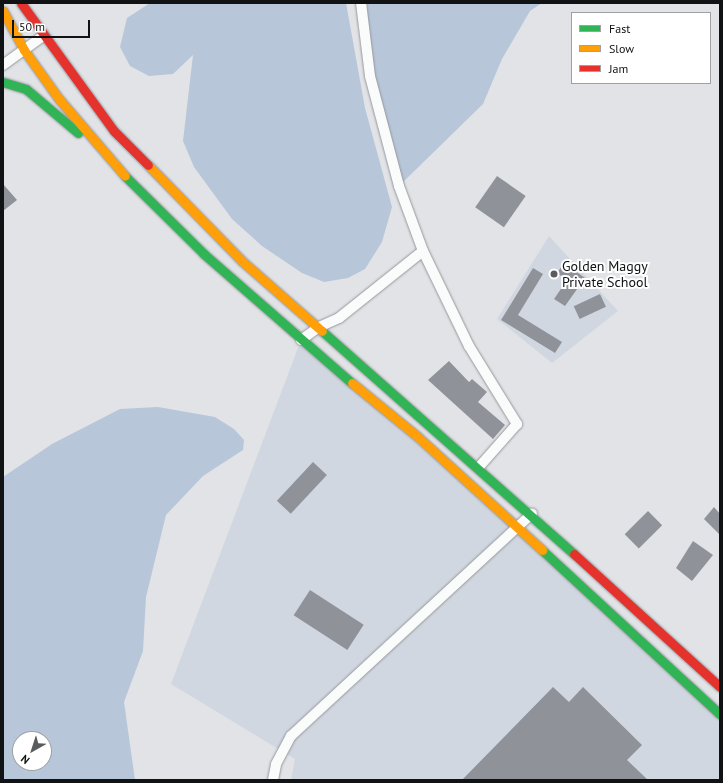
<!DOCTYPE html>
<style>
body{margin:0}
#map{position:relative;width:723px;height:783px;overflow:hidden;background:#e1e3e7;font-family:"PT Sans",sans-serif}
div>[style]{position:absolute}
.built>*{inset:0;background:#d1d7e0}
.water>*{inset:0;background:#b8c6da}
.building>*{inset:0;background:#8f9399;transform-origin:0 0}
.roads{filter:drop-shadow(0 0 1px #96989b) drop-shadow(0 0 1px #96989b)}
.street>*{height:10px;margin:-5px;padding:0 5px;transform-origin:5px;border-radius:5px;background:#fafbfb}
.fast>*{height:9px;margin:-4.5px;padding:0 4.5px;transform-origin:4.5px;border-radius:4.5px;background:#30b455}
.slow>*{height:9px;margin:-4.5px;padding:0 4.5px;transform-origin:4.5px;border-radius:4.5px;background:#ff9f0a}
.jam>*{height:9px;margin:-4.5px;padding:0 4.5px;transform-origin:4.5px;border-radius:4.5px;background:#e5322d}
.dots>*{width:11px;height:11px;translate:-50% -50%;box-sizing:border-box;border:2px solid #fff;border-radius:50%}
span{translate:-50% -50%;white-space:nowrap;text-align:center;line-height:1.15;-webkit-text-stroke:4px #fff;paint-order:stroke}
.poi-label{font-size:14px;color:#101214}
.left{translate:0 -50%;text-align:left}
.frame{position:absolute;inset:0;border:4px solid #101214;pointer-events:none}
.legend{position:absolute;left:571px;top:12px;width:140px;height:72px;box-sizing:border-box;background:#fff;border:1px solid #9fa0a1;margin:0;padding:5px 7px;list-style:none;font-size:12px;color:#101214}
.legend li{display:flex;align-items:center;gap:8px;height:20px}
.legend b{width:20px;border:1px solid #9fa0a1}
.north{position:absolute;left:12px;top:731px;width:40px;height:40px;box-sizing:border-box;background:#fff;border:1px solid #9fa0a1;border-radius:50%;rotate:219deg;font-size:11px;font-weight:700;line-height:16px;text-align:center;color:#101214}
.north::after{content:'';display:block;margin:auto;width:14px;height:18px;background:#595b5e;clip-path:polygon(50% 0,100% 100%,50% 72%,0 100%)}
.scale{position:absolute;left:12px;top:20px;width:78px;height:18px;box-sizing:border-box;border:2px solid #101214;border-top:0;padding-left:5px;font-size:12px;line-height:14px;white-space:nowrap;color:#101214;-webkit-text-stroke:3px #fff;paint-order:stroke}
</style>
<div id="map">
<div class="built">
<div style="clip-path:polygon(549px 236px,618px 311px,552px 363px,497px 319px)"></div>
<div style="clip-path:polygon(301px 340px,720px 713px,720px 780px,291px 780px,295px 759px,171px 684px)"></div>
</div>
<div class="water">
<div style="clip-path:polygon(150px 3px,346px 3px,365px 108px,392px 207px,382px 242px,365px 269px,348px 278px,324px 282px,302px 273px,262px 246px,232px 219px,194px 167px,183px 141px,193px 55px,173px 74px,149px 76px,130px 66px,120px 47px,127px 18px)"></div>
<div style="clip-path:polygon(367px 3px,542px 3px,530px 11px,502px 59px,483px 104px,399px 186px,370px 76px)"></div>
<div style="clip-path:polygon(evenodd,158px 407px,215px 417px,234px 429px,244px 440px,243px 450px,203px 476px,166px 515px,146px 597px,143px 651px,124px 702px,135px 780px,3px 780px,3px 477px,52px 444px,120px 409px,158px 407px,20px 739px,44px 739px,44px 763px,20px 763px,20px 739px)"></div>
</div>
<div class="building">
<div style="left:497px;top:176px;width:35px;height:38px;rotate:35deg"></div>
<div style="clip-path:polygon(3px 184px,17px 200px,3px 211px)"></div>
<div style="clip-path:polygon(564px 263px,585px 278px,565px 306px,554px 299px,567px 280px,557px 273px)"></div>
<div style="clip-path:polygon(533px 268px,543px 274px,518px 315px,562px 342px,555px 353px,501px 320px)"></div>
<div style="left:600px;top:294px;width:14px;height:29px;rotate:65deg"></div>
<div style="clip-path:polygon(449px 361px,469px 382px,472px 379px,487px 392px,478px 402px,505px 425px,493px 439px,428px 380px)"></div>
<div style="left:313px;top:462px;width:19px;height:53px;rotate:43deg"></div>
<div style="clip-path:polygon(714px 507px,720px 514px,720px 535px,704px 519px)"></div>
<div style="left:648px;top:511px;width:20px;height:33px;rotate:45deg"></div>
<div style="clip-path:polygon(693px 541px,713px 555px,692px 581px,676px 568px)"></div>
<div style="left:310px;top:590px;width:64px;height:30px;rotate:33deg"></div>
<div style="clip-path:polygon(553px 687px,569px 702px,583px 687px,642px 745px,627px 760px,648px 780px,462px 780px)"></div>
</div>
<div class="roads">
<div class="street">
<div style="left:3px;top:65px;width:49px;rotate:-35.9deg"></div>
<div style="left:423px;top:251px;width:106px;rotate:64.2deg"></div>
<div style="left:469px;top:346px;width:92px;rotate:58.4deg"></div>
<div style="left:517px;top:424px;width:57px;rotate:131.5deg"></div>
<div style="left:301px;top:340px;width:22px;rotate:-36deg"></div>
<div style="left:319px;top:327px;width:22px;rotate:-24deg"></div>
<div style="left:339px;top:318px;width:107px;rotate:-38.6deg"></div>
<div style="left:423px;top:251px;width:69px;rotate:-110.3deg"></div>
<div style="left:399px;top:186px;width:114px;rotate:-104.8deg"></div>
<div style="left:370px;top:76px;width:74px;rotate:-97deg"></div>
<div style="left:273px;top:780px;width:16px;rotate:-79deg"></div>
<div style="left:276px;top:764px;width:32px;rotate:-62deg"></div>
<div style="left:291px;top:736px;width:328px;rotate:-42.7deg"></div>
</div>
<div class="fast">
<div style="left:3px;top:82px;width:24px;rotate:17deg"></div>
<div style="left:26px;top:89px;width:68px;rotate:40.2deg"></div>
<div style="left:125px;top:176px;width:111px;rotate:44.6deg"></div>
<div style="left:204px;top:254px;width:196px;rotate:41.1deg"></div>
<div style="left:322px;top:331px;width:337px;rotate:41.5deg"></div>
<div style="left:542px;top:550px;width:242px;rotate:42.7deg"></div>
</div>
<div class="slow">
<div style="left:3px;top:11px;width:44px;rotate:61.7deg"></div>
<div style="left:24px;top:50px;width:60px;rotate:54.5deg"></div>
<div style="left:59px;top:99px;width:101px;rotate:49.4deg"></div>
<div style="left:148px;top:165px;width:134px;rotate:45.6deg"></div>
<div style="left:242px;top:261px;width:106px;rotate:41.2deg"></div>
<div style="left:352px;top:383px;width:85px;rotate:39.3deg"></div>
<div style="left:418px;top:437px;width:168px;rotate:42.3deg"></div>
</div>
<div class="jam">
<div style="left:21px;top:3px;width:158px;rotate:54deg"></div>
<div style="left:114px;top:131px;width:48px;rotate:45deg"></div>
<div style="left:574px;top:554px;width:197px;rotate:42.3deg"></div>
</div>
</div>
<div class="dots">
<div style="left:554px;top:274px;background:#595b5e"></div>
</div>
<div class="poi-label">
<span class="left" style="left:562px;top:274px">Golden Maggy<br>Private School</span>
</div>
<div class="frame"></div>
<ul class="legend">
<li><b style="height:5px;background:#30b455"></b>Fast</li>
<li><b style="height:5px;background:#ff9f0a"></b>Slow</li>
<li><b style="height:5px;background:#e5322d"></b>Jam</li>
</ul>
<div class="north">N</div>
<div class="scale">50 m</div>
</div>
